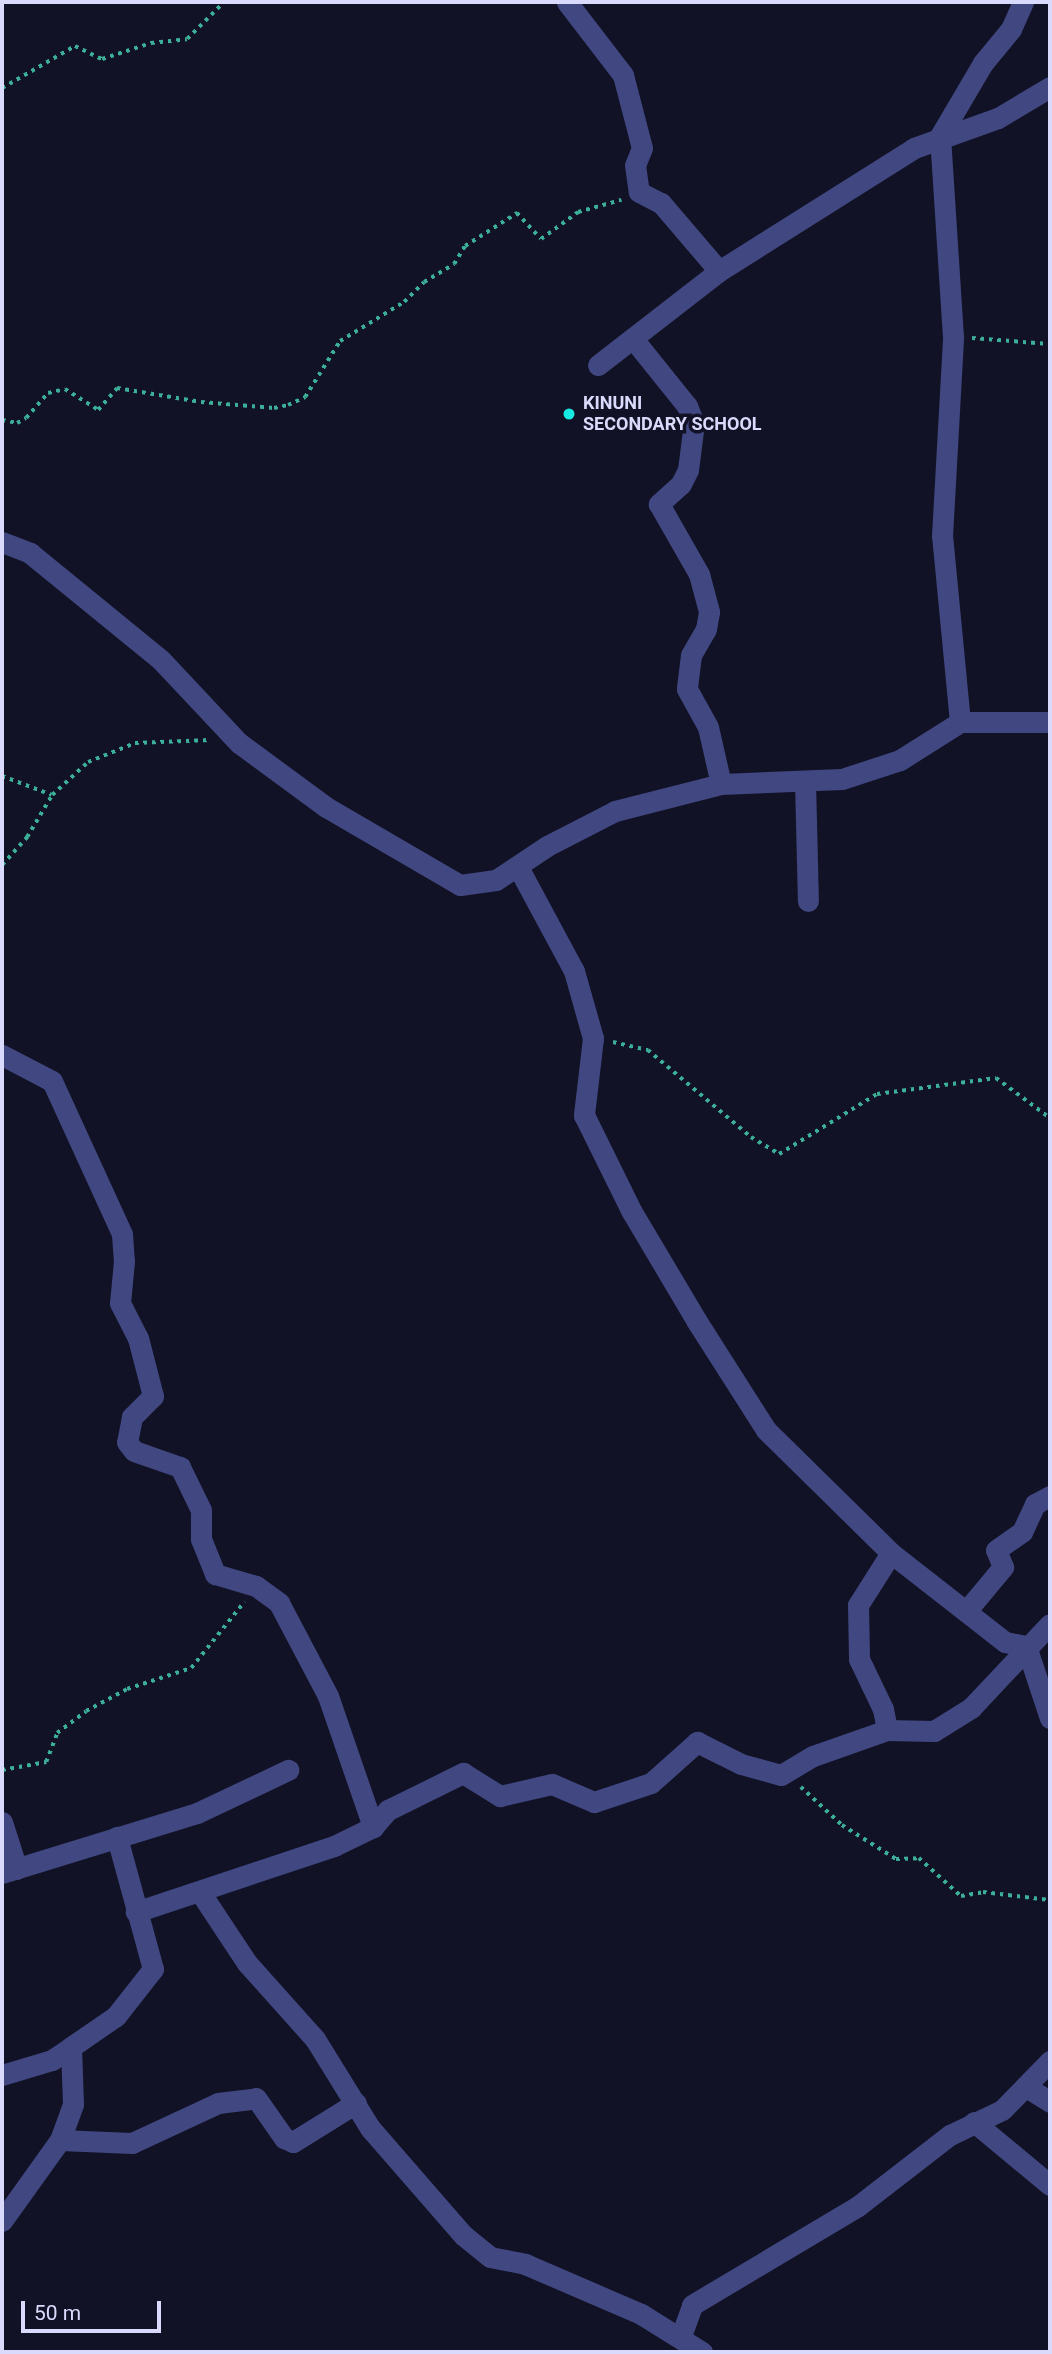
<!DOCTYPE html>
<style>
body{margin:0}
#map{position:relative;width:1052px;height:2354px;overflow:hidden;background:#121226;font-family:Roboto,sans-serif}
div>[style]{position:absolute}
.path>*{height:3.5px;margin-top:-1.75px;transform-origin:0;background:repeating-linear-gradient(90deg,#3baf97 0 3.5px,transparent 0 8.5px)}
.minor>*{height:21px;margin:-10.5px;padding:0 10.5px;transform-origin:10.5px;border-radius:10.5px;background:#414780}
.dots>*{width:19px;height:19px;translate:-50% -50%;box-sizing:border-box;border:4px solid #121226;border-radius:50%}
span{translate:-50% -50%;white-space:nowrap;text-align:center;line-height:1.15;-webkit-text-stroke:7px #121226;paint-order:stroke}
.poi-label{font-size:18px;color:#dadbfc;font-weight:700}
.left{translate:0 -50%;text-align:left}
.frame{position:absolute;inset:0;border:4px solid #dadbfc;pointer-events:none}
.scale{position:absolute;left:21px;top:2301px;width:140px;height:32px;box-sizing:border-box;border:4px solid #dadbfc;border-top:0;padding-left:9px;font-size:21px;line-height:24px;white-space:nowrap;color:#dadbfc;-webkit-text-stroke:5px #121226;paint-order:stroke}
</style>
<div id="map">
<div class="path">
<div style="left:2px;top:88px;width:84px;rotate:-29.9deg"></div>
<div style="left:75px;top:46px;width:30px;rotate:26deg"></div>
<div style="left:102px;top:59px;width:52px;rotate:-18.1deg"></div>
<div style="left:151px;top:43px;width:36px;rotate:-6deg"></div>
<div style="left:187px;top:39px;width:52px;rotate:-45deg"></div>
<div style="left:972px;top:338px;width:78px;rotate:4.4deg"></div>
<div style="left:2px;top:420px;width:15px;rotate:11deg"></div>
<div style="left:17px;top:423px;width:10px;rotate:-29deg"></div>
<div style="left:26px;top:418px;width:33px;rotate:-49deg"></div>
<div style="left:48px;top:393px;width:17px;rotate:-13deg"></div>
<div style="left:65px;top:389px;width:39px;rotate:32deg"></div>
<div style="left:98px;top:410px;width:29px;rotate:-49deg"></div>
<div style="left:117px;top:388px;width:85px;rotate:9.5deg"></div>
<div style="left:201px;top:402px;width:73px;rotate:4.7deg"></div>
<div style="left:274px;top:408px;width:14px;rotate:-12deg"></div>
<div style="left:288px;top:405px;width:19px;rotate:-25deg"></div>
<div style="left:305px;top:397px;width:66px;rotate:-58deg"></div>
<div style="left:340px;top:341px;width:75px;rotate:-31.4deg"></div>
<div style="left:404px;top:302px;width:28px;rotate:-45deg"></div>
<div style="left:424px;top:282px;width:35px;rotate:-31deg"></div>
<div style="left:454px;top:264px;width:21px;rotate:-59deg"></div>
<div style="left:465px;top:246px;width:62px;rotate:-32.4deg"></div>
<div style="left:517px;top:213px;width:35px;rotate:47deg"></div>
<div style="left:541px;top:239px;width:46px;rotate:-36.1deg"></div>
<div style="left:578px;top:212px;width:45px;rotate:-15.6deg"></div>
<div style="left:2px;top:776px;width:53px;rotate:20.8deg"></div>
<div style="left:52px;top:795px;width:49px;rotate:-42.5deg"></div>
<div style="left:88px;top:762px;width:51px;rotate:-22deg"></div>
<div style="left:135px;top:743px;width:75px;rotate:-2.3deg"></div>
<div style="left:2px;top:865px;width:38px;rotate:-48deg"></div>
<div style="left:27px;top:837px;width:49px;rotate:-59.2deg"></div>
<div style="left:613px;top:1042px;width:36px;rotate:13deg"></div>
<div style="left:648px;top:1050px;width:135px;rotate:40.2deg"></div>
<div style="left:751px;top:1137px;width:33px;rotate:31deg"></div>
<div style="left:779px;top:1154px;width:115px;rotate:-31.5deg"></div>
<div style="left:877px;top:1094px;width:120px;rotate:-7.7deg"></div>
<div style="left:996px;top:1078px;width:67px;rotate:36.5deg"></div>
<div style="left:2px;top:1770px;width:45px;rotate:-10.3deg"></div>
<div style="left:46px;top:1762px;width:31px;rotate:-69deg"></div>
<div style="left:57px;top:1733px;width:36px;rotate:-37deg"></div>
<div style="left:86px;top:1711px;width:47px;rotate:-28.2deg"></div>
<div style="left:127px;top:1689px;width:67px;rotate:-18.2deg"></div>
<div style="left:191px;top:1668px;width:85px;rotate:-51.2deg"></div>
<div style="left:801px;top:1787px;width:56px;rotate:42.8deg"></div>
<div style="left:842px;top:1825px;width:64px;rotate:32.2deg"></div>
<div style="left:896px;top:1859px;width:23px;rotate:-2deg"></div>
<div style="left:919px;top:1858px;width:57px;rotate:42.1deg"></div>
<div style="left:961px;top:1896px;width:22px;rotate:-10deg"></div>
<div style="left:983px;top:1892px;width:67px;rotate:6.8deg"></div>
</div>
<div class="minor">
<div style="left:567px;top:2px;width:92px;rotate:52.5deg"></div>
<div style="left:623px;top:75px;width:75px;rotate:75.4deg"></div>
<div style="left:642px;top:148px;width:18px;rotate:112deg"></div>
<div style="left:635px;top:165px;width:27px;rotate:82deg"></div>
<div style="left:639px;top:192px;width:25px;rotate:27deg"></div>
<div style="left:661px;top:203px;width:89px;rotate:49.5deg"></div>
<div style="left:634px;top:340px;width:85px;rotate:51.2deg"></div>
<div style="left:687px;top:406px;width:18px;rotate:68deg"></div>
<div style="left:694px;top:423px;width:47px;rotate:97.3deg"></div>
<div style="left:688px;top:470px;width:16px;rotate:117deg"></div>
<div style="left:681px;top:484px;width:30px;rotate:138deg"></div>
<div style="left:659px;top:504px;width:81px;rotate:60.3deg"></div>
<div style="left:699px;top:574px;width:39px;rotate:75deg"></div>
<div style="left:709px;top:612px;width:17px;rotate:100deg"></div>
<div style="left:706px;top:629px;width:30px;rotate:120deg"></div>
<div style="left:691px;top:655px;width:34px;rotate:97deg"></div>
<div style="left:687px;top:689px;width:43px;rotate:61.1deg"></div>
<div style="left:708px;top:727px;width:58px;rotate:77.2deg"></div>
<div style="left:598px;top:365px;width:153px;rotate:-37.8deg"></div>
<div style="left:719px;top:271px;width:231px;rotate:-32.2deg"></div>
<div style="left:914px;top:148px;width:89px;rotate:-19.7deg"></div>
<div style="left:998px;top:118px;width:61px;rotate:-30.8deg"></div>
<div style="left:2px;top:542px;width:30px;rotate:21deg"></div>
<div style="left:30px;top:553px;width:169px;rotate:39.2deg"></div>
<div style="left:161px;top:660px;width:114px;rotate:46.8deg"></div>
<div style="left:239px;top:743px;width:108px;rotate:36.3deg"></div>
<div style="left:326px;top:807px;width:155px;rotate:30.2deg"></div>
<div style="left:460px;top:885px;width:36px;rotate:-8deg"></div>
<div style="left:496px;top:880px;width:61px;rotate:-33.7deg"></div>
<div style="left:547px;top:846px;width:76px;rotate:-27.2deg"></div>
<div style="left:615px;top:811px;width:109px;rotate:-14.3deg"></div>
<div style="left:721px;top:784px;width:121px;rotate:-2.4deg"></div>
<div style="left:842px;top:779px;width:61px;rotate:-18.1deg"></div>
<div style="left:900px;top:760px;width:71px;rotate:-32.3deg"></div>
<div style="left:960px;top:722px;width:90px"></div>
<div style="left:960px;top:722px;width:187px;rotate:-95.5deg"></div>
<div style="left:942px;top:536px;width:199px;rotate:-86.8deg"></div>
<div style="left:953px;top:337px;width:201px;rotate:-93.7deg"></div>
<div style="left:940px;top:136px;width:85px;rotate:-59.5deg"></div>
<div style="left:983px;top:63px;width:44px;rotate:-50.5deg"></div>
<div style="left:1011px;top:29px;width:30px;rotate:-66deg"></div>
<div style="left:805px;top:781px;width:120px;rotate:88.6deg"></div>
<div style="left:518px;top:867px;width:118px;rotate:61.7deg"></div>
<div style="left:574px;top:971px;width:70px;rotate:74.2deg"></div>
<div style="left:593px;top:1038px;width:78px;rotate:96.7deg"></div>
<div style="left:584px;top:1115px;width:108px;rotate:63.7deg"></div>
<div style="left:632px;top:1212px;width:126px;rotate:59.3deg"></div>
<div style="left:696px;top:1320px;width:130px;rotate:57.5deg"></div>
<div style="left:766px;top:1430px;width:175px;rotate:44.5deg"></div>
<div style="left:891px;top:1553px;width:145px;rotate:38deg"></div>
<div style="left:1005px;top:1642px;width:21px;rotate:11deg"></div>
<div style="left:1026px;top:1646px;width:76px;rotate:71.6deg"></div>
<div style="left:2px;top:1055px;width:56px;rotate:27.5deg"></div>
<div style="left:52px;top:1081px;width:168px;rotate:65.4deg"></div>
<div style="left:122px;top:1234px;width:27px;rotate:86deg"></div>
<div style="left:124px;top:1261px;width:42px;rotate:95.4deg"></div>
<div style="left:120px;top:1303px;width:39px;rotate:63deg"></div>
<div style="left:138px;top:1338px;width:60px;rotate:75.5deg"></div>
<div style="left:153px;top:1396px;width:30px;rotate:135deg"></div>
<div style="left:132px;top:1417px;width:25px;rotate:101deg"></div>
<div style="left:127px;top:1442px;width:11px;rotate:52deg"></div>
<div style="left:134px;top:1451px;width:49px;rotate:19.2deg"></div>
<div style="left:180px;top:1467px;width:48px;rotate:64deg"></div>
<div style="left:201px;top:1510px;width:29px;rotate:90deg"></div>
<div style="left:201px;top:1539px;width:38px;rotate:68deg"></div>
<div style="left:215px;top:1574px;width:43px;rotate:16.3deg"></div>
<div style="left:256px;top:1586px;width:29px;rotate:36deg"></div>
<div style="left:279px;top:1603px;width:105px;rotate:62.2deg"></div>
<div style="left:328px;top:1696px;width:139px;rotate:71deg"></div>
<div style="left:373px;top:1827px;width:43px;rotate:154deg"></div>
<div style="left:334px;top:1846px;width:209px;rotate:161.6deg"></div>
<div style="left:891px;top:1553px;width:62px;rotate:122.4deg"></div>
<div style="left:858px;top:1605px;width:54px;rotate:88.9deg"></div>
<div style="left:859px;top:1659px;width:55px;rotate:64.4deg"></div>
<div style="left:883px;top:1709px;width:21px;rotate:79deg"></div>
<div style="left:887px;top:1730px;width:47px;rotate:1.2deg"></div>
<div style="left:934px;top:1731px;width:44px;rotate:-31.9deg"></div>
<div style="left:971px;top:1708px;width:115px;rotate:-46.8deg"></div>
<div style="left:968px;top:1609px;width:55px;rotate:-50.2deg"></div>
<div style="left:1003px;top:1567px;width:18px;rotate:-112deg"></div>
<div style="left:996px;top:1550px;width:32px;rotate:-35deg"></div>
<div style="left:1022px;top:1532px;width:31px;rotate:-65deg"></div>
<div style="left:1035px;top:1504px;width:17px;rotate:-28deg"></div>
<div style="left:2px;top:1822px;width:49px;rotate:72.3deg"></div>
<div style="left:373px;top:1827px;width:23px;rotate:-49deg"></div>
<div style="left:388px;top:1810px;width:84px;rotate:-26.3deg"></div>
<div style="left:463px;top:1773px;width:44px;rotate:31.9deg"></div>
<div style="left:500px;top:1796px;width:53px;rotate:-13deg"></div>
<div style="left:552px;top:1784px;width:46px;rotate:23.2deg"></div>
<div style="left:594px;top:1802px;width:60px;rotate:-18.4deg"></div>
<div style="left:651px;top:1783px;width:62px;rotate:-41.7deg"></div>
<div style="left:697px;top:1742px;width:49px;rotate:26.6deg"></div>
<div style="left:741px;top:1764px;width:41px;rotate:15.4deg"></div>
<div style="left:781px;top:1775px;width:37px;rotate:-31deg"></div>
<div style="left:813px;top:1756px;width:78px;rotate:-19.4deg"></div>
<div style="left:2px;top:1873px;width:204px;rotate:-17.1deg"></div>
<div style="left:197px;top:1813px;width:101px;rotate:-25.3deg"></div>
<div style="left:200px;top:1892px;width:85px;rotate:56.5deg"></div>
<div style="left:247px;top:1963px;width:102px;rotate:48.2deg"></div>
<div style="left:315px;top:2039px;width:105px;rotate:58.3deg"></div>
<div style="left:370px;top:2128px;width:142px;rotate:49deg"></div>
<div style="left:463px;top:2235px;width:35px;rotate:39deg"></div>
<div style="left:490px;top:2257px;width:36px;rotate:11deg"></div>
<div style="left:525px;top:2264px;width:126px;rotate:23.3deg"></div>
<div style="left:641px;top:2314px;width:72px;rotate:31.9deg"></div>
<div style="left:2px;top:2075px;width:52px;rotate:-16.7deg"></div>
<div style="left:52px;top:2060px;width:23px;rotate:-34deg"></div>
<div style="left:1028px;top:2088px;width:26px;rotate:32deg"></div>
<div style="left:974px;top:2122px;width:99px;rotate:39.7deg"></div>
<div style="left:60px;top:2140px;width:72px;rotate:2.4deg"></div>
<div style="left:132px;top:2143px;width:95px;rotate:-24.9deg"></div>
<div style="left:218px;top:2103px;width:38px;rotate:-7deg"></div>
<div style="left:256px;top:2098px;width:49px;rotate:55deg"></div>
<div style="left:284px;top:2138px;width:10px;rotate:24deg"></div>
<div style="left:293px;top:2142px;width:74px;rotate:-31.8deg"></div>
<div style="left:2px;top:2221px;width:100px;rotate:-54.4deg"></div>
<div style="left:60px;top:2140px;width:38px;rotate:-70deg"></div>
<div style="left:73px;top:2104px;width:57px;rotate:-92deg"></div>
<div style="left:71px;top:2047px;width:55px;rotate:-34.6deg"></div>
<div style="left:116px;top:2016px;width:60px;rotate:-51.8deg"></div>
<div style="left:153px;top:1969px;width:137px;rotate:-105.3deg"></div>
<div style="left:681px;top:2336px;width:33px;rotate:-70deg"></div>
<div style="left:692px;top:2305px;width:193px;rotate:-30.8deg"></div>
<div style="left:858px;top:2206px;width:116px;rotate:-37.7deg"></div>
<div style="left:950px;top:2135px;width:58px;rotate:-25.7deg"></div>
<div style="left:1002px;top:2110px;width:69px;rotate:-45.6deg"></div>
</div>
<div class="dots">
<div style="left:569px;top:414px;background:#17eae2"></div>
</div>
<div class="poi-label">
<span class="left" style="left:583px;top:414px">KINUNI<br>SECONDARY SCHOOL</span>
</div>
<div class="frame"></div>
<div class="scale">50 m</div>
</div>
